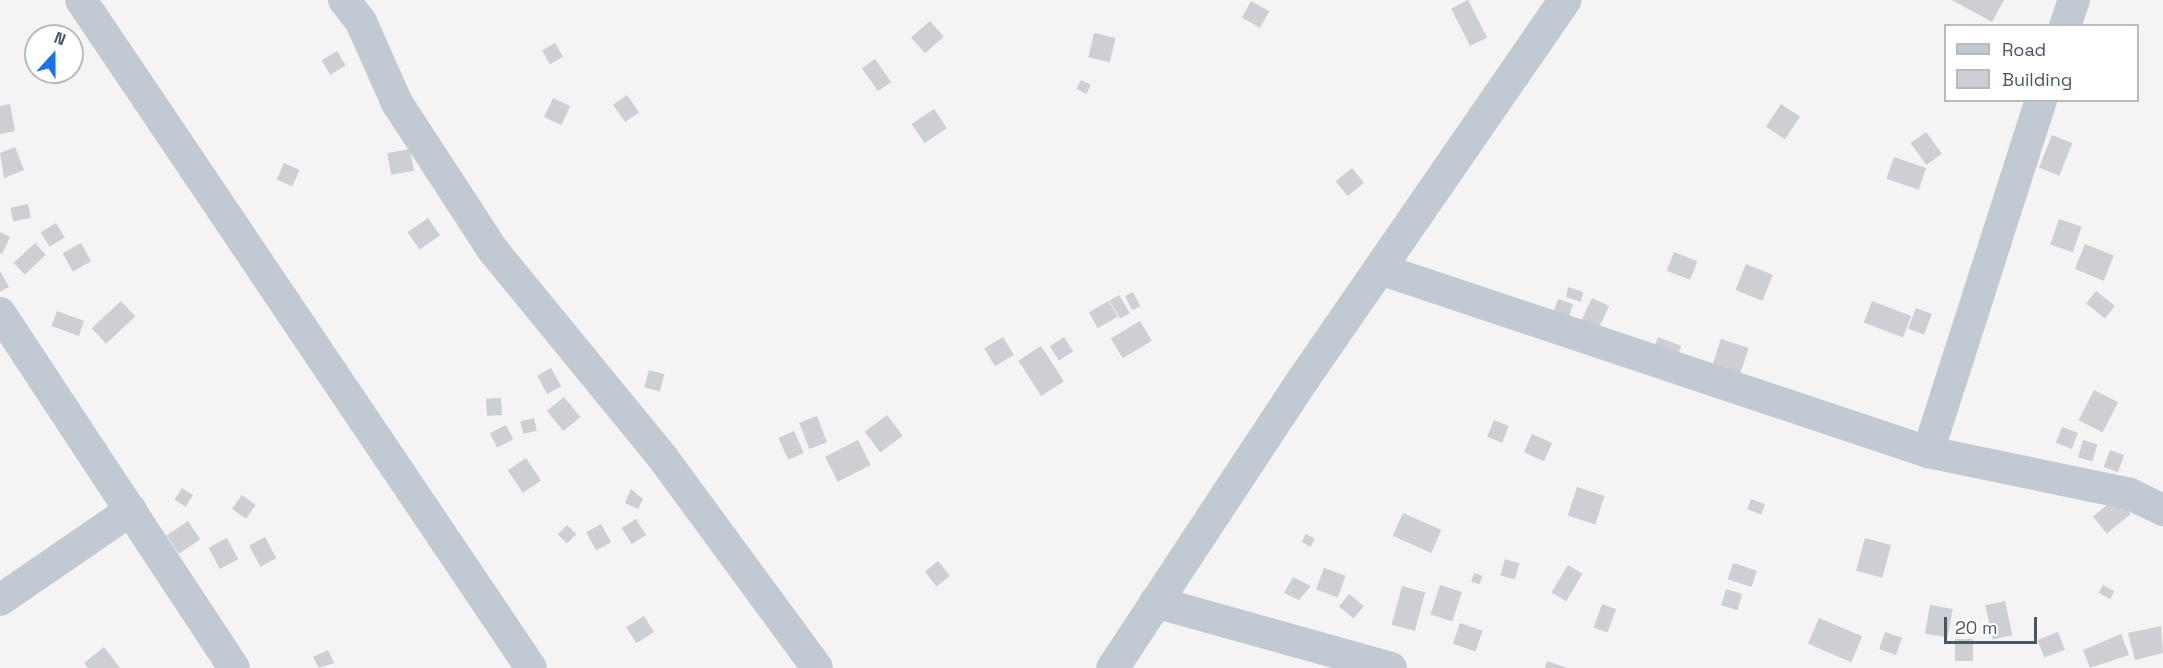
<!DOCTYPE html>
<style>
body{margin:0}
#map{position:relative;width:2163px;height:668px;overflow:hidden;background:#f5f3f3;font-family:"Space Grotesk",sans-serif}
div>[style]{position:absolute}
.building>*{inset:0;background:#cdcfd5;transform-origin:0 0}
.minor>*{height:32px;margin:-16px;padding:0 16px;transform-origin:16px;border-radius:16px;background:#c1cad2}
.tertiary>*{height:33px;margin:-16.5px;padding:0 16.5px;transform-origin:16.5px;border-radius:16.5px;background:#c1cad2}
span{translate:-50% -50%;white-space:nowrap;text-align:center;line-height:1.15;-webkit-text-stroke:4.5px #fff;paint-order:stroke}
.legend{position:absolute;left:1944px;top:24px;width:195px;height:78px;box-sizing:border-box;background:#fff;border:2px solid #b7bbc0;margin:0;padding:8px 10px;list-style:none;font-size:18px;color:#4a5661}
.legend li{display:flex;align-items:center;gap:12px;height:30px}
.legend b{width:30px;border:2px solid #b7bbc0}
.north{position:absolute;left:24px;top:24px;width:60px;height:60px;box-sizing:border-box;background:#fff;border:2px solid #b7bbc0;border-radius:50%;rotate:21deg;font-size:16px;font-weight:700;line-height:24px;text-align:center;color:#4a5661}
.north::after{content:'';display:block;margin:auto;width:21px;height:27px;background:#1a73e8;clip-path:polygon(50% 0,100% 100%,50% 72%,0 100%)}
.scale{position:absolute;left:1944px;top:617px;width:93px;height:27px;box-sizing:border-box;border:3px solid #4a5661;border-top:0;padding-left:8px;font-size:18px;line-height:21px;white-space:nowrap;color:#4a5661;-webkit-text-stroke:4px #fff;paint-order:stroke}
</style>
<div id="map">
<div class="building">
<div style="left:1468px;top:0;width:42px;height:19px;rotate:63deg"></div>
<div style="clip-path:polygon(1952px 0,2004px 0,1992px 22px)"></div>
<div style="left:1251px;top:1px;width:21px;height:19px;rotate:29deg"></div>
<div style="left:930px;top:21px;width:21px;height:25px;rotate:49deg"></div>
<div style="left:1094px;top:33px;width:22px;height:25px;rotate:13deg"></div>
<div style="left:555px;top:43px;width:16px;height:15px;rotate:60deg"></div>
<div style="left:337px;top:51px;width:17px;height:18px;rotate:59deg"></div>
<div style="left:875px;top:59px;width:28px;height:16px;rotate:55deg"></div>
<div style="left:1081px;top:80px;width:11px;height:10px;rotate:27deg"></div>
<div style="left:627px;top:95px;width:21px;height:17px;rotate:55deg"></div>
<div style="left:553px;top:98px;width:19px;height:21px;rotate:25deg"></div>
<div style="clip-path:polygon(10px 104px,15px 131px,0 134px,0 106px)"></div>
<div style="left:1781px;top:104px;width:23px;height:27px;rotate:34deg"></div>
<div style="left:934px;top:109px;width:23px;height:27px;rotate:56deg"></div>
<div style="left:1926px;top:132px;width:27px;height:19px;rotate:54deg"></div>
<div style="left:2052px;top:135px;width:22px;height:35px;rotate:22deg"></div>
<div style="clip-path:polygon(15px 147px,24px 170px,4px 178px,0 153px)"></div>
<div style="left:410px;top:149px;width:22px;height:23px;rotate:80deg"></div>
<div style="left:1894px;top:157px;width:34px;height:23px;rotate:19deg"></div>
<div style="left:284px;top:163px;width:17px;height:18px;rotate:24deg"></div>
<div style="left:1352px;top:168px;width:19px;height:21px;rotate:51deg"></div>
<div style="left:28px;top:204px;width:14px;height:18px;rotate:78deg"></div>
<div style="left:428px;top:218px;width:21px;height:25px;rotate:55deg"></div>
<div style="left:2059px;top:219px;width:24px;height:27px;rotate:19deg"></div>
<div style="left:56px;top:223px;width:17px;height:18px;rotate:59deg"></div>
<div style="clip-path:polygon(0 232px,10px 237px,2px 254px,0 253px)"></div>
<div style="left:35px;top:243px;width:16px;height:29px;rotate:47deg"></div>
<div style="left:81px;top:243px;width:21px;height:21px;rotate:61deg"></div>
<div style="left:2085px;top:244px;width:31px;height:27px;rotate:22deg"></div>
<div style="left:1674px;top:252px;width:25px;height:20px;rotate:21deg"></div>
<div style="left:1746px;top:264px;width:29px;height:28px;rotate:22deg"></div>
<div style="clip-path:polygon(0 271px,9px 287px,0 292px)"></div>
<div style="clip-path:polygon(1568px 287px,1583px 292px,1581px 302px,1566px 297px)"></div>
<div style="left:2096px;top:291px;width:24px;height:16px;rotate:38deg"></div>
<div style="left:1133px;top:292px;width:16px;height:9px;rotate:63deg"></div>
<div style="left:1119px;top:295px;width:21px;height:11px;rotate:59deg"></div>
<div style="left:1592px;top:298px;width:19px;height:32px;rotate:25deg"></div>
<div style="left:1558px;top:299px;width:16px;height:17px;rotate:18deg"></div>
<div style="left:121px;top:301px;width:21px;height:40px;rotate:47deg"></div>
<div style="left:1109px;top:301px;width:18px;height:23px;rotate:61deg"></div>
<div style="left:1872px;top:301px;width:42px;height:23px;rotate:21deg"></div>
<div style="left:1916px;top:308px;width:17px;height:22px;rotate:21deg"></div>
<div style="left:57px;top:311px;width:29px;height:16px;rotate:20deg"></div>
<div style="left:1140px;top:321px;width:23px;height:34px;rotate:59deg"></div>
<div style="left:1003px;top:337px;width:21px;height:22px;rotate:59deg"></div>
<div style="left:1064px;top:337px;width:17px;height:17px;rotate:57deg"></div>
<div style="left:1658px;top:337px;width:25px;height:19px;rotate:21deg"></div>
<div style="left:1721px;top:339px;width:29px;height:28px;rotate:18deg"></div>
<div style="left:1041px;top:346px;width:42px;height:27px;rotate:57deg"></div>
<div style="left:551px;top:368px;width:21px;height:16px;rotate:61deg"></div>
<div style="left:649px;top:370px;width:16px;height:18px;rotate:15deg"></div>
<div style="left:2094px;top:390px;width:27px;height:34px;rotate:27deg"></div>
<div style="left:564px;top:397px;width:26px;height:22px;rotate:51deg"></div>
<div style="left:501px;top:398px;width:17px;height:15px;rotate:87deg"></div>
<div style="left:887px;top:415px;width:26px;height:28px;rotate:53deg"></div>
<div style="left:817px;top:416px;width:28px;height:19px;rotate:69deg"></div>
<div style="left:534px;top:418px;width:13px;height:14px;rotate:77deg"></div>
<div style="left:1494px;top:420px;width:16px;height:18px;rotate:22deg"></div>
<div style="left:506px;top:425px;width:16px;height:18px;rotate:63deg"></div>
<div style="left:2062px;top:427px;width:17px;height:17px;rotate:21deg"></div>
<div style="left:794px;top:431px;width:24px;height:17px;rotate:66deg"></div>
<div style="left:1532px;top:434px;width:22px;height:20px;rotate:24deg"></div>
<div style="left:858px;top:440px;width:28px;height:37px;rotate:63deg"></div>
<div style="left:2083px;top:440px;width:15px;height:18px;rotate:16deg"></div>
<div style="left:2110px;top:450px;width:15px;height:18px;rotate:20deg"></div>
<div style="left:526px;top:458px;width:27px;height:22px;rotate:56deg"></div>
<div style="left:1577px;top:487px;width:29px;height:30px;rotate:18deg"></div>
<div style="left:182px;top:488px;width:13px;height:14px;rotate:32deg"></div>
<div style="clip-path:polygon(631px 489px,643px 499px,638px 509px,625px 503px)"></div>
<div style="left:242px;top:495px;width:17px;height:17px;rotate:36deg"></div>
<div style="left:2117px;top:497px;width:22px;height:31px;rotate:51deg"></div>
<div style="left:1751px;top:499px;width:15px;height:11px;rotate:20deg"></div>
<div style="left:1403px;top:513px;width:42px;height:25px;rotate:24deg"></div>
<div style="left:636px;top:519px;width:19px;height:17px;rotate:58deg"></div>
<div style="left:188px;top:521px;width:22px;height:26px;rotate:56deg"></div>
<div style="left:601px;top:524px;width:21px;height:17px;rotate:61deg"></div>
<div style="left:567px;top:525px;width:13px;height:13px;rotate:45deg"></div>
<div style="left:1306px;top:534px;width:10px;height:9px;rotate:29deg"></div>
<div style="left:265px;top:537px;width:24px;height:18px;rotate:62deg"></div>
<div style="left:227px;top:538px;width:24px;height:21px;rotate:62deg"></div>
<div style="left:1865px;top:538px;width:27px;height:34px;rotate:15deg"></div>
<div style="left:1505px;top:559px;width:15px;height:17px;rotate:16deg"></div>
<div style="left:938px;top:561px;width:19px;height:17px;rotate:51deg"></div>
<div style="left:1733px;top:563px;width:25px;height:17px;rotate:18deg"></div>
<div style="left:1568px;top:565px;width:17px;height:32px;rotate:31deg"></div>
<div style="left:1324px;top:568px;width:23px;height:23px;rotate:20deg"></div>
<div style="left:1474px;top:573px;width:9px;height:9px;rotate:18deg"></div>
<div style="clip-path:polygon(1293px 577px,1311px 586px,1299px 600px,1284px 593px)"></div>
<div style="left:1440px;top:585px;width:23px;height:31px;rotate:18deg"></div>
<div style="left:2103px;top:585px;width:13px;height:9px;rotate:29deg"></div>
<div style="left:1402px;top:586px;width:24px;height:40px;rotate:15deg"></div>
<div style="left:1726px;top:589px;width:17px;height:17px;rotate:17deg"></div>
<div style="left:1349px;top:594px;width:19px;height:16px;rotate:39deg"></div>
<div style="left:2005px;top:601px;width:35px;height:20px;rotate:78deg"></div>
<div style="left:1602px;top:604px;width:15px;height:25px;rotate:20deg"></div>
<div style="left:1930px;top:605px;width:23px;height:29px;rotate:10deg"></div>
<div style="left:644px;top:616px;width:19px;height:21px;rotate:58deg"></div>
<div style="left:1819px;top:618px;width:47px;height:28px;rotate:23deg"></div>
<div style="left:1460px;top:623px;width:24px;height:22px;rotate:19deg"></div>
<div style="clip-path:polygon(2161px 626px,2163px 653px,2135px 660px,2128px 633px)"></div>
<div style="left:1885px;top:632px;width:18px;height:18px;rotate:19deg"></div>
<div style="left:2058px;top:632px;width:19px;height:22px;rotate:69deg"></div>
<div style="clip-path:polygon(2121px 634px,2129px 655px,2090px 668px,2083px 650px)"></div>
<div style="left:1955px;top:639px;width:18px;height:22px"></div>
<div style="clip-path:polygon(104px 647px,120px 668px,88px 668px,84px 663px)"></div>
<div style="clip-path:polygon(328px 650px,334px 663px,319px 668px,313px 657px)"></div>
<div style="clip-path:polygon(1547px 661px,1567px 668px,1545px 668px)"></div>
</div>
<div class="minor">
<div style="left:81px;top:0;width:805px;rotate:56.03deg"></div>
<div style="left:344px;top:0;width:28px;rotate:52deg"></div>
<div style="left:361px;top:22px;width:89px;rotate:66deg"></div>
<div style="left:397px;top:103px;width:174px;rotate:56.9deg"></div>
<div style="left:492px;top:249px;width:270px;rotate:50.7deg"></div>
<div style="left:663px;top:458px;width:260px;rotate:53.7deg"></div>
<div style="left:2065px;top:26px;width:28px;rotate:-71deg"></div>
<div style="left:1380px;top:269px;width:578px;rotate:18.47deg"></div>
<div style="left:1928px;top:452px;width:206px;rotate:11.7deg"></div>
<div style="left:2130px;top:494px;width:37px;rotate:26deg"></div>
<div style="left:0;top:313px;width:425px;rotate:56.6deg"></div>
<div style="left:1928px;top:452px;width:370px;rotate:-72.2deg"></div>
<div style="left:0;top:600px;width:159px;rotate:-34.5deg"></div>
<div style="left:1155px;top:602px;width:245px;rotate:15.6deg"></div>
</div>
<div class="tertiary">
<div style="left:1112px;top:668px;width:345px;rotate:-56.6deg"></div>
<div style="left:1302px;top:380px;width:462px;rotate:-55.4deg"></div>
</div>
<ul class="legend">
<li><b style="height:8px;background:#c1cad2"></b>Road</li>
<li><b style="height:16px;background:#cdcfd5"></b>Building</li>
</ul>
<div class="north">N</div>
<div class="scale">20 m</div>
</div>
